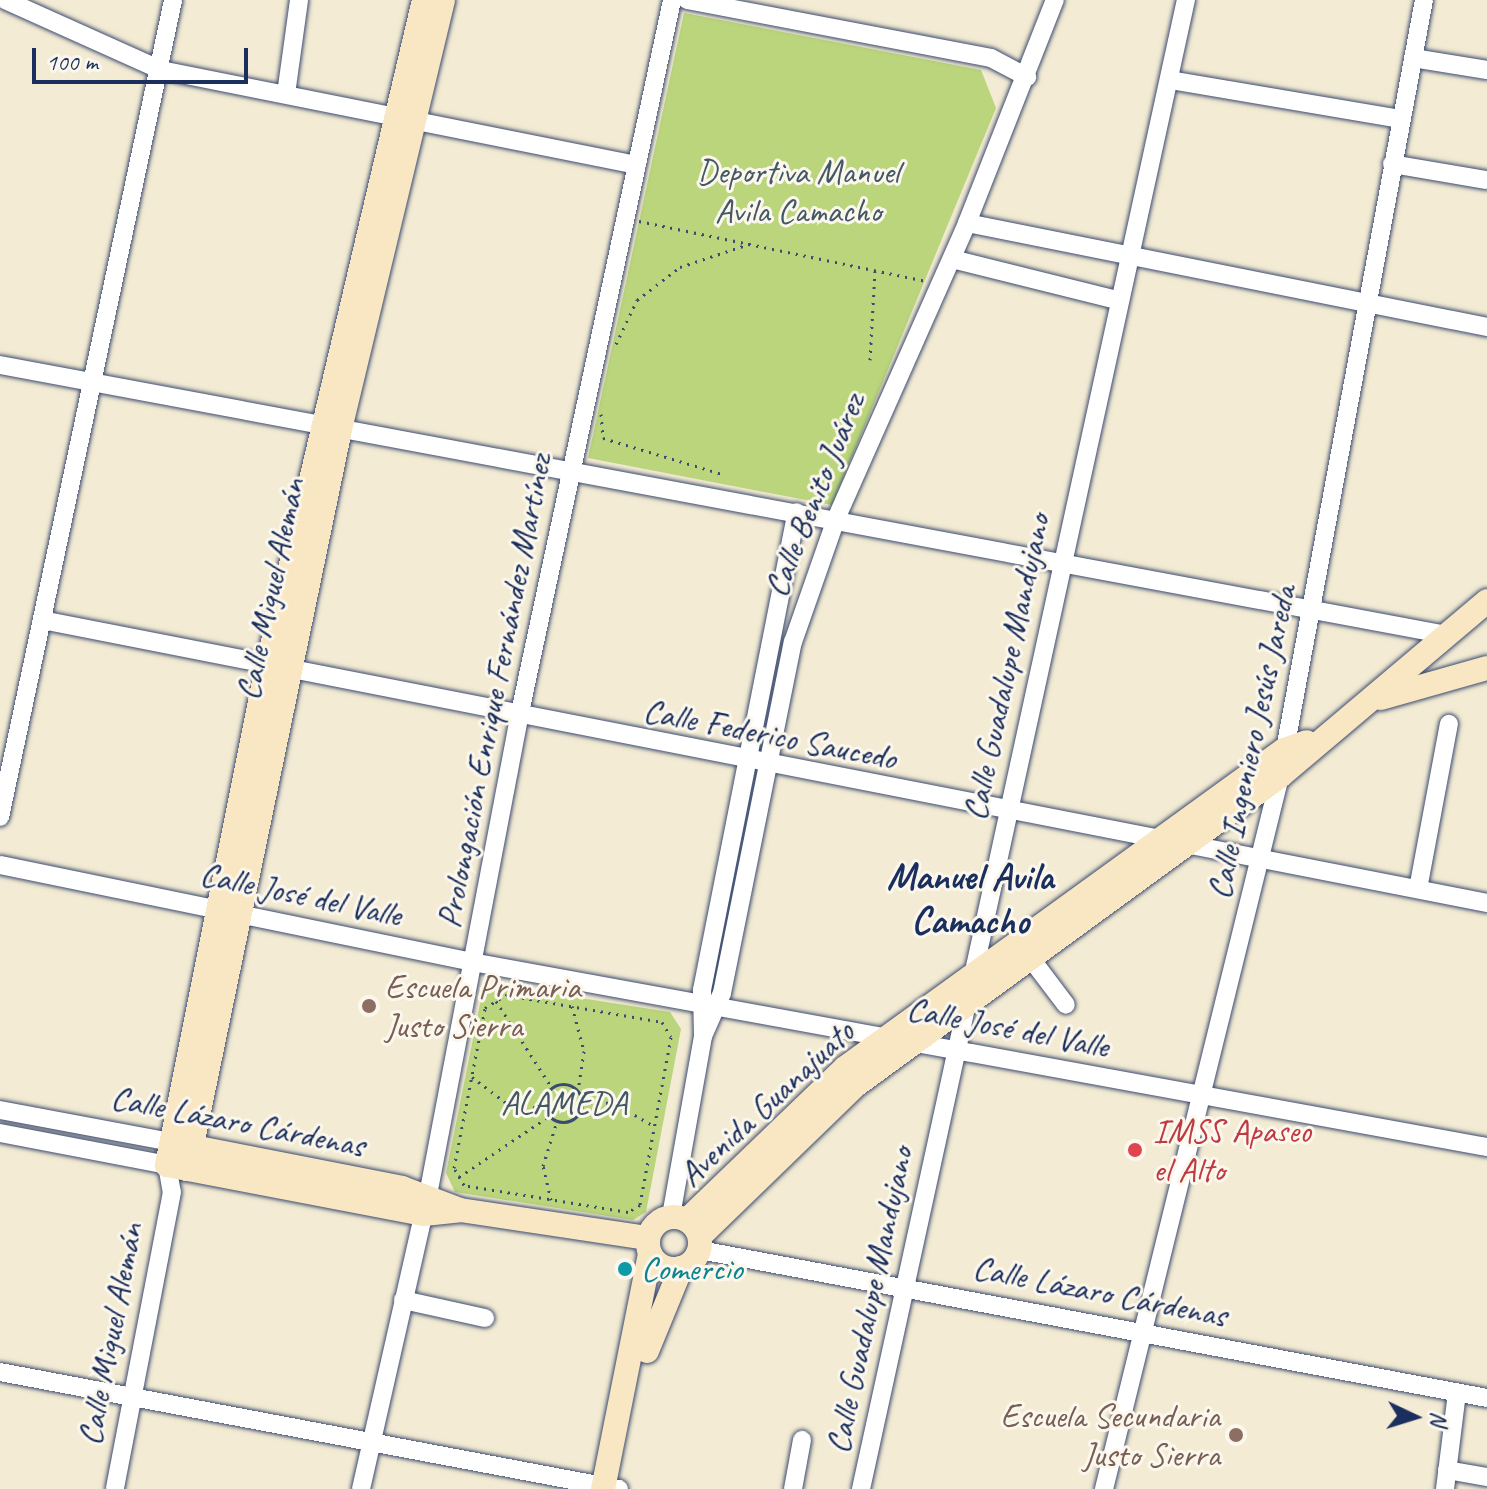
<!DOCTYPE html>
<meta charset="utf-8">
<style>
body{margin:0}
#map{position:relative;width:1487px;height:1489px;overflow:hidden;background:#f3ebd3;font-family:Caveat,sans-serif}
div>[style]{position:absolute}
.green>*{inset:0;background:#bad57b}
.path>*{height:3px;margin-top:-1.5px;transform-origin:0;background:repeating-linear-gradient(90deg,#3b4b70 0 2px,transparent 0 8px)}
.path>.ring{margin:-1.5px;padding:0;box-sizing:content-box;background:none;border:3px solid #3b4b70;border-radius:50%}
.roads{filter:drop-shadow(0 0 2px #3b4b70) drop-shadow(0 0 2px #3b4b70)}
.street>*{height:18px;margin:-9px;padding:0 9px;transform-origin:9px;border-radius:9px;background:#fff}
.secondary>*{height:24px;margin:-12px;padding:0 12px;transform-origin:12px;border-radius:12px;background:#f9e7c3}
.secondary>.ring{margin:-12px;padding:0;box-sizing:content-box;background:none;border:24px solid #f9e7c3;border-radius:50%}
.dots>*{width:22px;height:22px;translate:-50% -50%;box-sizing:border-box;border:4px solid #fbf7ec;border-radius:50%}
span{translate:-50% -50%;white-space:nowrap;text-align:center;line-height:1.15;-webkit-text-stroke:6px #fbf7ec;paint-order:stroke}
.park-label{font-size:34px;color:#435865}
.street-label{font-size:34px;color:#1b2f5e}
.education-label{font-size:34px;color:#785e54}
.left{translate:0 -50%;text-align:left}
.right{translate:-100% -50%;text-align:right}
.health-label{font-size:34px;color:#be3a42}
.culture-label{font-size:34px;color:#0d838f}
.quarter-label{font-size:38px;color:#1b2f5e;font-weight:700}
.north{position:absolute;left:1375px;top:1377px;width:80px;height:80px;-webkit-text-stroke:6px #fbf7ec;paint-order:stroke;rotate:94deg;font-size:22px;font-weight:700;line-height:32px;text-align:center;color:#1b2f5e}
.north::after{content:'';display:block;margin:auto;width:28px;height:36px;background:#1b2f5e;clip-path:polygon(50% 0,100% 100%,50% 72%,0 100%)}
.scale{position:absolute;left:32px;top:48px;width:216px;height:36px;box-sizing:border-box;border:4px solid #1b2f5e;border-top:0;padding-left:10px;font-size:24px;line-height:28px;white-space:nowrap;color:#1b2f5e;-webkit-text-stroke:6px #fbf7ec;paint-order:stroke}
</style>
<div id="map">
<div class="green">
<div style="clip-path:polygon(684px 13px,981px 70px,996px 108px,832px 505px,588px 458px)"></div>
<div style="clip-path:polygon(497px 985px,670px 1012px,681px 1029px,646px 1212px,633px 1220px,455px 1192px,446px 1173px,481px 999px)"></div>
</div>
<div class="path">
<div style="left:639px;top:221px;width:292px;rotate:11.8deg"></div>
<div style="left:616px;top:344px;width:49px;rotate:-64.5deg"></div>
<div style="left:637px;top:300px;width:54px;rotate:-37.5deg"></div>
<div style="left:680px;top:267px;width:73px;rotate:-18.4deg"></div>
<div style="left:870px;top:360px;width:89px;rotate:-86.8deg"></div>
<div style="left:601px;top:414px;width:24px;rotate:85deg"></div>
<div style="left:603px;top:438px;width:124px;rotate:16.8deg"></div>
<div style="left:506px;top:995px;width:158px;rotate:9.8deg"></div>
<div style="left:662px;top:1022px;width:17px;rotate:59deg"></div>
<div style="left:671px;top:1037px;width:171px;rotate:100.5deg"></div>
<div style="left:640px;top:1205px;width:14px;rotate:150deg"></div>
<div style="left:628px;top:1212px;width:166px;rotate:-170.7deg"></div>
<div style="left:464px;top:1185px;width:20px;rotate:-120deg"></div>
<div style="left:454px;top:1168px;width:163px;rotate:-79deg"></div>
<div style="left:485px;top:1008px;width:25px;rotate:-32deg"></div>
<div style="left:496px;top:1001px;width:103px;rotate:57.2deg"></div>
<div style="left:572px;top:1006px;width:47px;rotate:75.1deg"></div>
<div style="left:584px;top:1051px;width:40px;rotate:98.5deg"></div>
<div style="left:472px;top:1077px;width:46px;rotate:37.1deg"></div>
<div style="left:509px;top:1105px;width:36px;rotate:5deg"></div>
<div class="ring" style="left:544px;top:1084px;width:35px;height:35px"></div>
<div style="left:582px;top:1102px;width:32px;rotate:2deg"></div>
<div style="left:614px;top:1103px;width:46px;rotate:29.9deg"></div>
<div style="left:459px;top:1177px;width:109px;rotate:-34.1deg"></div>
<div style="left:551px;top:1200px;width:35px;rotate:-103deg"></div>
<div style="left:543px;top:1166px;width:47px;rotate:-72.7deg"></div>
</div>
<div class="roads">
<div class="street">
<div style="left:5px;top:0;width:171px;rotate:24.2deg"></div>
<div style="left:161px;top:70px;width:485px;rotate:11.3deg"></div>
<div style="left:687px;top:0;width:309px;rotate:10.8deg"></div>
<div style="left:991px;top:58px;width:41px;rotate:27.8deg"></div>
<div style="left:1413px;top:58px;width:75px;rotate:9.2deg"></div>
<div style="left:1170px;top:80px;width:233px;rotate:9.6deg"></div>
<div style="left:286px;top:94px;width:95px;rotate:-82.1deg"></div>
<div style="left:1392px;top:164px;width:96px;rotate:9.6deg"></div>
<div style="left:967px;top:223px;width:530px;rotate:11.31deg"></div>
<div style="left:952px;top:259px;width:173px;rotate:14deg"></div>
<div style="left:0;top:365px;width:1472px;rotate:10.57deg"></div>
<div style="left:42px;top:620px;width:1472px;rotate:11.08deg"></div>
<div style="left:0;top:817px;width:835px;rotate:-78.04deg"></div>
<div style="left:0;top:865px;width:482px;rotate:11.6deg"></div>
<div style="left:472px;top:962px;width:1032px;rotate:10.33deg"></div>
<div style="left:1418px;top:889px;width:168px;rotate:-79.4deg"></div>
<div style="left:1032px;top:960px;width:56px;rotate:52.9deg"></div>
<div style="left:703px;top:1036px;width:47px;rotate:-66.2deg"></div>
<div style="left:722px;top:993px;width:358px;rotate:-78.6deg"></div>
<div style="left:793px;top:642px;width:130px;rotate:-70.7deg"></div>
<div style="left:836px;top:519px;width:324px;rotate:-66.1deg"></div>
<div style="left:967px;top:223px;width:240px;rotate:-68.5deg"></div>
<div style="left:0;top:1110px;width:174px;rotate:10.6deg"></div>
<div style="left:0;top:1133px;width:170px;rotate:10.8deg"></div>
<div style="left:167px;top:1165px;width:27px;rotate:80deg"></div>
<div style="left:172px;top:1192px;width:302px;rotate:100.9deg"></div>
<div style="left:671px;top:1216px;width:183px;rotate:-79.9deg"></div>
<div style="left:703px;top:1036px;width:46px;rotate:-91.2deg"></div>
<div style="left:702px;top:990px;width:487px;rotate:-78.8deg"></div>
<div style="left:700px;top:1250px;width:801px;rotate:10.65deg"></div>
<div style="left:403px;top:1300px;width:84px;rotate:12.4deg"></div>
<div style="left:0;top:1372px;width:630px;rotate:10.7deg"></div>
<div style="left:1447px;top:1470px;width:41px;rotate:9.9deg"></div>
<div style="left:361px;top:1489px;width:302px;rotate:-77.2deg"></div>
<div style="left:428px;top:1195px;width:487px;rotate:-79.2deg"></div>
<div style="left:519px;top:717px;width:733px;rotate:-77.95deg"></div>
<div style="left:793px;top:1489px;width:50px;rotate:-79.6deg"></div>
<div style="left:861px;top:1489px;width:1524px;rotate:-77.69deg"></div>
<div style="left:1104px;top:1489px;width:734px;rotate:-76.13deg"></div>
<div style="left:1280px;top:776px;width:789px;rotate:-79.49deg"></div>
<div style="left:1445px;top:1489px;width:97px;rotate:-82.9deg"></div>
</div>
<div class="secondary">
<div style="left:424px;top:0;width:685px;rotate:103.25deg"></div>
<div style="left:267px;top:667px;width:508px;rotate:101.35deg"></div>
<div style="left:167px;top:1165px;width:262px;rotate:10.8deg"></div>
<div style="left:424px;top:1214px;width:36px;rotate:-6deg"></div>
<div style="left:1381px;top:698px;width:110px;rotate:-15.8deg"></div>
<div style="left:178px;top:1144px;width:228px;rotate:11.1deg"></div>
<div style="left:402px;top:1188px;width:62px;rotate:20.8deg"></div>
<div style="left:460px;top:1210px;width:190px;rotate:8.5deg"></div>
<div style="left:187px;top:1169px;width:760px;rotate:-78.31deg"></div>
<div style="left:341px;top:425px;width:437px;rotate:-76.5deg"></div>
<div class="ring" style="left:648px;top:1217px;width:28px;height:28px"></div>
<div style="left:687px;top:1220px;width:219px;rotate:-43.9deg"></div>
<div style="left:845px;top:1068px;width:542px;rotate:-35.92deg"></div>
<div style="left:1284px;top:750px;width:24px;rotate:-19deg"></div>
<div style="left:700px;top:1236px;width:217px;rotate:-44.1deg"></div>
<div style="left:856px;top:1085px;width:525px;rotate:-36.08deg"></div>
<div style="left:1280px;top:776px;width:271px;rotate:-40.2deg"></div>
<div style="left:647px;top:1351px;width:90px;rotate:-67.7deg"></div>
<div style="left:603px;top:1489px;width:240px;rotate:-78.7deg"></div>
</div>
</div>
<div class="dots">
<div style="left:369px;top:1006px;background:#8d6e63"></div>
<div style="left:1135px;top:1150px;background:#e0444e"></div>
<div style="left:625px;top:1269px;background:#0f9aa8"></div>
<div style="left:1236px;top:1435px;background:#8d6e63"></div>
</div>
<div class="park-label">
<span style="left:798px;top:191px">Deportiva Manuel<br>Avila Camacho</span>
<span style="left:564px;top:1103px">ALAMEDA</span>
</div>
<div class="street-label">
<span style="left:814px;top:495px;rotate:-68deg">Calle Benito Juárez</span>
<span style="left:270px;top:589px;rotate:-78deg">Calle Miguel Alemán</span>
<span style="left:1006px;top:667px;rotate:-78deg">Calle Guadalupe Mandujano</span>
<span style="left:494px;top:691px;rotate:-79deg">Prolongación Enrique Fernández Martínez</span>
<span style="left:770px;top:734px;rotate:11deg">Calle Federico Saucedo</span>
<span style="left:1251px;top:742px;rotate:-78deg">Calle Ingeniero Jesús Jareda</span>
<span style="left:301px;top:894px;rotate:12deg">Calle José del Valle</span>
<span style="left:1008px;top:1027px;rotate:11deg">Calle José del Valle</span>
<span style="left:766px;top:1103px;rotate:-43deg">Avenida Guanajuato</span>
<span style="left:238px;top:1121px;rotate:11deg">Calle Lázaro Cárdenas</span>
<span style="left:1100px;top:1291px;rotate:11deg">Calle Lázaro Cárdenas</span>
<span style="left:869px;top:1300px;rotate:-78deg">Calle Guadalupe Mandujano</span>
<span style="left:110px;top:1334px;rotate:-79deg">Calle Miguel Alemán</span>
</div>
<div class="education-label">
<span class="left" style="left:385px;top:1006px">Escuela Primaria<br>Justo Sierra</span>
<span class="right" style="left:1220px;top:1435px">Escuela Secundaria<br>Justo Sierra</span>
</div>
<div class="health-label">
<span class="left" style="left:1153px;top:1150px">IMSS Apaseo<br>el Alto</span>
</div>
<div class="culture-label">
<span class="left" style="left:641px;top:1269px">Comercio</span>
</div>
<div class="quarter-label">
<span style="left:970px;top:899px">Manuel Avila<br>Camacho</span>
</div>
<div class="north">N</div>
<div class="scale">100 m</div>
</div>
